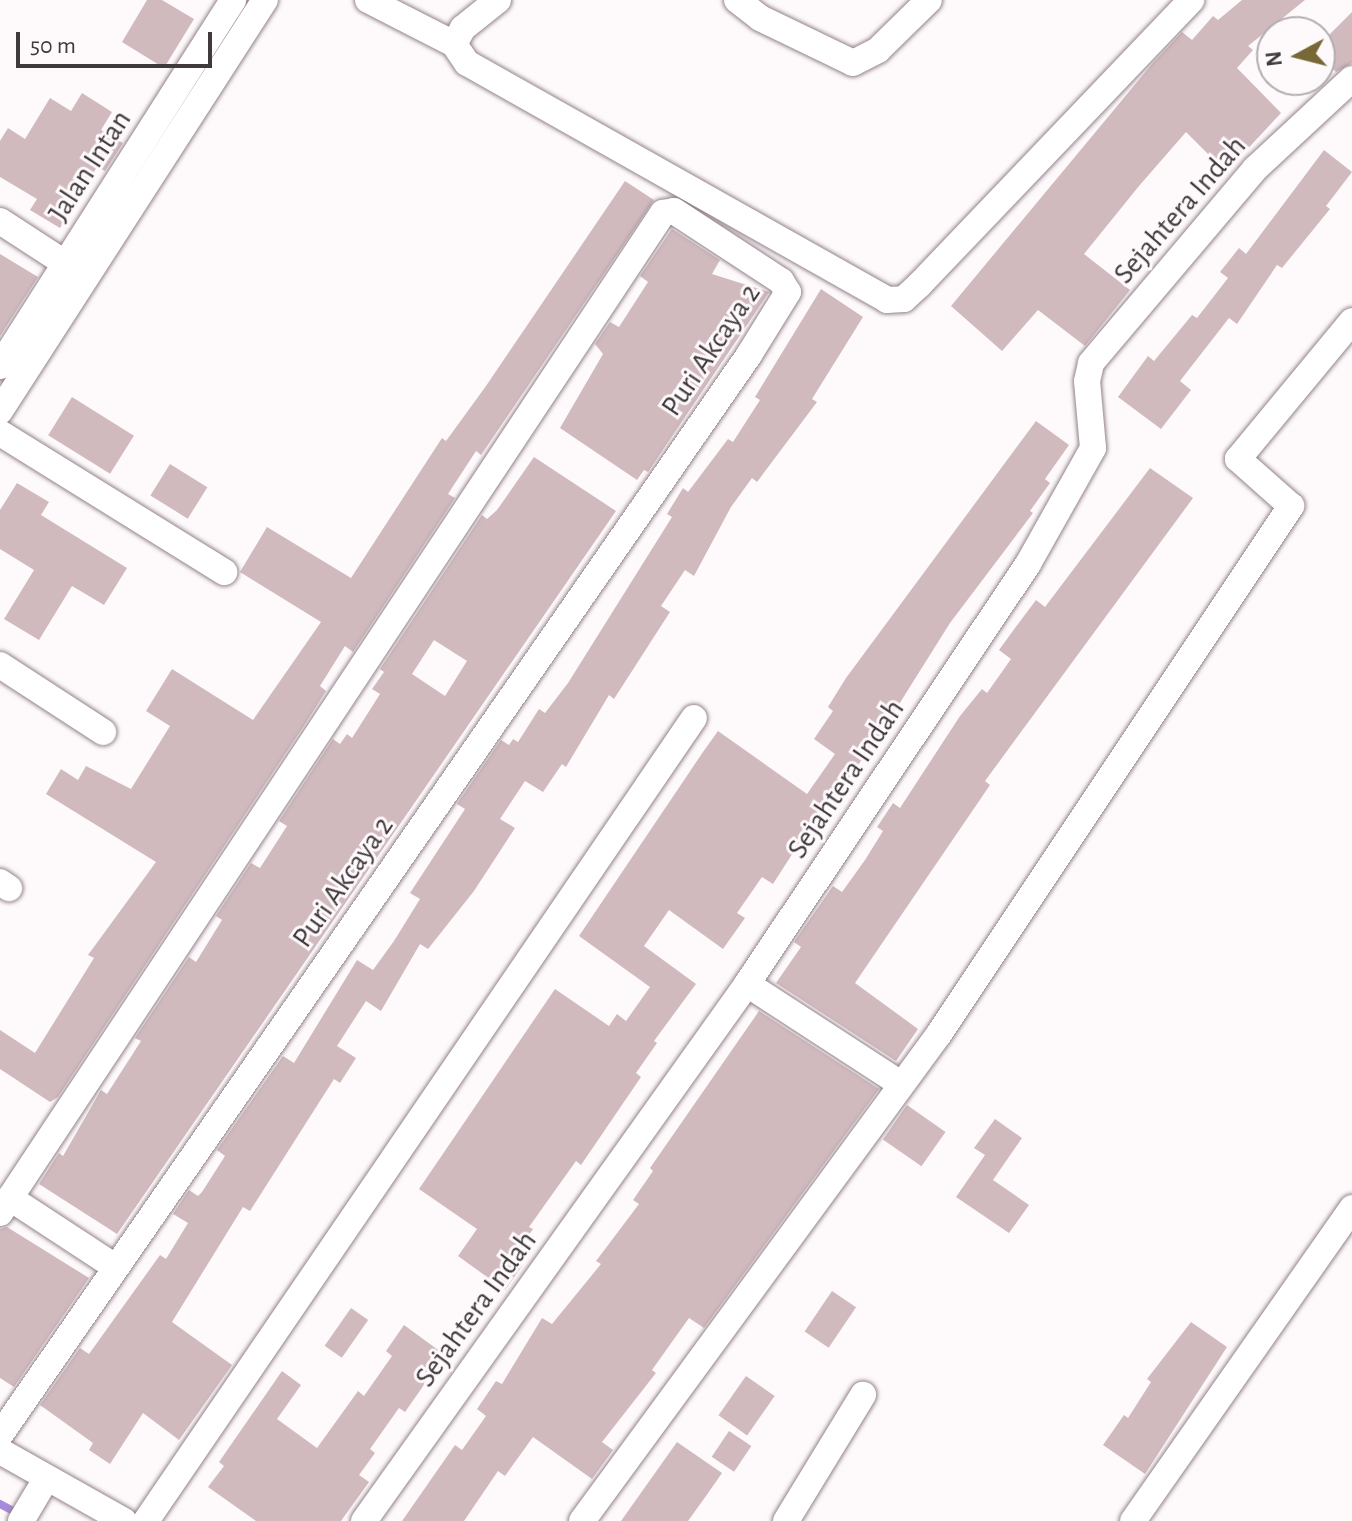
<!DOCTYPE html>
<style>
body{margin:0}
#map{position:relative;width:1352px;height:1521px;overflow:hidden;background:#fefafc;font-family:"Alegreya Sans",sans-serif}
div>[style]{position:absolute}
.stream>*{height:8px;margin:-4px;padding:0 4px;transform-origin:4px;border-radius:4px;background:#a88adb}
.building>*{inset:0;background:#d0babe;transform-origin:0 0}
.roads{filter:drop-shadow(0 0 2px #93828b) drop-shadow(0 0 2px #93828b)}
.minor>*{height:26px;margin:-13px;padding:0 13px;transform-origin:13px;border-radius:13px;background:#fff}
span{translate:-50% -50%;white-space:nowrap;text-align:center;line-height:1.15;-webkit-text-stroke:6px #fefafc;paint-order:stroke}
.street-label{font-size:30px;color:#40393d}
.north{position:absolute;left:1256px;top:16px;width:80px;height:80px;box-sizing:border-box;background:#fefafc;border:2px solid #b2adb0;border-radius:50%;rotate:263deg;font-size:22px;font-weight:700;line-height:32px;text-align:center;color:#40393d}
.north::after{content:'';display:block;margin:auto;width:28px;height:36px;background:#776836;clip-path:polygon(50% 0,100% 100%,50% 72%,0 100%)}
.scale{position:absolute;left:16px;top:32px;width:196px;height:36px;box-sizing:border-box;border:4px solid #40393d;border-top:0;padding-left:10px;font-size:24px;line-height:28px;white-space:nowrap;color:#40393d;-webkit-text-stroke:6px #fefafc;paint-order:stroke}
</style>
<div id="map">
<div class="stream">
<div style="left:0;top:1504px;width:24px;rotate:28deg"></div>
</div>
<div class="building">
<div style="clip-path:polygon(147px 0,162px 0,194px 19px,164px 68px,122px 42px)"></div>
<div style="clip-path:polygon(1242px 0,1305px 0,1248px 46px,1253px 50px,1237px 68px,1281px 113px,1226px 172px,1186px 132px,1139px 186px,1084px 254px,1130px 290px,1085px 346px,1038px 310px,1002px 351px,951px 306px,1152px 64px,1182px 32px,1192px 40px,1213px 16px,1218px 20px)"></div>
<div style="clip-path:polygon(1352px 12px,1352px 63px,1336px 72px,1320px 56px,1320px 44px)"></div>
<div style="clip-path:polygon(82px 93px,112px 112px,101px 130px,123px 143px,105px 171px,97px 167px,60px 228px,30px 210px,37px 199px,0 177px,0 141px,8px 128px,25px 139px,50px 98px,71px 111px)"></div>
<div style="clip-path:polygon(1324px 150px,1352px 172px,1326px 206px,1330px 209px,1282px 268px,1277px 265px,1237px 324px,1229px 318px,1180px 381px,1191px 390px,1161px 429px,1118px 397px,1148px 356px,1154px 361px,1192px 315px,1197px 318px,1228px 278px,1220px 272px,1239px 248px,1246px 254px)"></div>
<div style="clip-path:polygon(625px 181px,654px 200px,481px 455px,476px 451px,448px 494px,455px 498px,353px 652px,345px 646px,320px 686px,326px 691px,307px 721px,58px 1097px,50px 1102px,0 1069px,0 1030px,35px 1053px,94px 958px,88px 955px,156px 862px,46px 794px,61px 769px,78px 780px,86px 766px,131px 789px,170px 726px,146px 711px,172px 669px,253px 720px,321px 622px,240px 572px,267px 527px,351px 578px,442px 438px,446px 441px,486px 386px)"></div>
<div style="clip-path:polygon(672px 229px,720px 260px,712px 274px,769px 292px,648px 472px,644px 470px,637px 480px,560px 428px,603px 354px,595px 344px,610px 322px,619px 327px,648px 282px,640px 276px)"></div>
<div style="clip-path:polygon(0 254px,38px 277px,0 336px)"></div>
<div style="clip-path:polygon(821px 289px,863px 317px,812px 399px,817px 402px,757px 482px,752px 478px,731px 507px,694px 576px,685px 570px,661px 606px,670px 612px,614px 699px,609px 695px,566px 767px,562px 764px,543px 792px,525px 781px,500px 819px,515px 828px,474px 891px,428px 949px,420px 944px,381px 1011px,366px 1001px,337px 1046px,356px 1058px,340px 1083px,334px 1079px,250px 1211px,243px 1207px,172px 1322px,232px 1365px,179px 1440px,143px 1413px,110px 1464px,89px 1450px,93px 1443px,40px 1405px,80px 1348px,89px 1354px,160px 1255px,166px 1259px,188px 1223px,173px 1214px,189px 1190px,198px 1196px,202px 1192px,225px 1156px,217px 1150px,283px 1056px,294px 1063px,357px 960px,373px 970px,394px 941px,420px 899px,410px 893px,465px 809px,457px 804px,501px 740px,509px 745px,513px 739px,518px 742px,539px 709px,545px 713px,568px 683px,672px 517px,667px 514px,683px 488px,688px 492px,728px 439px,733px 442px,760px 400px,755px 397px)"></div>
<div style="left:72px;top:397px;width:73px;height:45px;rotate:32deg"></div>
<div style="clip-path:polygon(1036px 421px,1069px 445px,1045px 479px,1050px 483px,1030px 511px,1033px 513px,950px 623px,891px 717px,896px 721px,880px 744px,875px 741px,835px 798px,830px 795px,773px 884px,762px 877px,737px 913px,745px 918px,723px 949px,669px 910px,644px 946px,696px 984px,654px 1041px,657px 1043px,636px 1073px,641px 1077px,594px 1146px,581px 1165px,576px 1161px,529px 1227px,533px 1229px,512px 1259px,522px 1266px,505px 1290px,458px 1256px,477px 1229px,419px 1189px,555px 989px,609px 1026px,617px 1014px,626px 1021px,650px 987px,579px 936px,703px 752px,718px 731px,807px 794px,835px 754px,814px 739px,833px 711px,828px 707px,846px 678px)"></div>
<div style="clip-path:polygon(evenodd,534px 457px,616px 511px,117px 1234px,39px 1184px,59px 1153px,63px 1156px,101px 1090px,107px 1094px,141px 1041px,135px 1038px,189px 957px,196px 962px,222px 920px,216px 916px,251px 863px,260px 868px,287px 826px,279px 821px,333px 739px,340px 744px,347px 734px,352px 738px,380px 694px,372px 689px,384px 672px,380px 669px,482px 515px,487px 519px,497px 510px,534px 457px,434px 640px,467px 661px,445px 696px,412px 674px,434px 640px)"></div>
<div style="left:170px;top:464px;width:44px;height:37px;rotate:32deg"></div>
<div style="clip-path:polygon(1150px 468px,1193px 498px,985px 781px,990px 785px,855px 983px,918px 1029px,896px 1061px,776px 983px,801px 947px,794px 942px,833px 886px,842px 892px,865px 860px,883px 831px,877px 827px,893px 803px,900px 808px,960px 716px,982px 689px,987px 693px,1011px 659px,999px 650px,1015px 628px,1036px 600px,1045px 607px)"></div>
<div style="clip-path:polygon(17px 483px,49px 502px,41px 515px,127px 568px,104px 605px,72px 586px,39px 640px,4px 619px,34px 570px,0 549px,0 510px)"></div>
<div style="clip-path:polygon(759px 1011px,879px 1089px,704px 1328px,689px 1318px,652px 1370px,656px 1373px,602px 1442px,613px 1450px,592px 1479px,533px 1437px,505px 1476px,498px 1471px,464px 1521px,402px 1521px,455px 1445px,462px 1450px,486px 1416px,477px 1409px,496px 1381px,502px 1384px,542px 1318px,552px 1324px,601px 1264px,596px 1261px,639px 1204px,633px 1200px,653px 1171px,650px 1168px)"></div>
<div style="left:907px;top:1105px;width:47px;height:42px;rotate:35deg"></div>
<div style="clip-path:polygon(995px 1119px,1022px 1138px,993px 1180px,1029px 1205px,1009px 1233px,956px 1197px,985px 1155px,974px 1148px)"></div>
<div style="clip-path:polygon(7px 1227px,89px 1278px,14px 1387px,0 1378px,0 1229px)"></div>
<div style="left:832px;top:1291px;width:29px;height:49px;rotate:34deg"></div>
<div style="left:351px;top:1308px;width:21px;height:46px;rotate:35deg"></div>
<div style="clip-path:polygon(1191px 1322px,1227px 1347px,1145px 1474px,1103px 1445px,1124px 1415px,1128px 1418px,1151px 1382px,1147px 1379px)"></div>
<div style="clip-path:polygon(404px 1325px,445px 1355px,405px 1412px,399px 1408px,370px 1449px,375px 1453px,359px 1475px,369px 1482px,341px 1521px,256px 1521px,208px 1487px,224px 1466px,219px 1462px,282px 1371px,301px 1385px,277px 1419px,317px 1448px,358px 1391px,364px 1396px,392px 1356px,386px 1351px)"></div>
<div style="left:746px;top:1376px;width:35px;height:48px;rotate:35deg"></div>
<div style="left:729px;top:1431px;width:27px;height:31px;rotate:34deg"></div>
<div style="clip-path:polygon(677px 1442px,722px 1473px,706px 1496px,688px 1521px,621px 1521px)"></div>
</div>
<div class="roads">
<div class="minor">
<div style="left:368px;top:0;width:97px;rotate:27.1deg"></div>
<div style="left:498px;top:0;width:45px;rotate:141.3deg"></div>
<div style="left:463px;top:28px;width:18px;rotate:119deg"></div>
<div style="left:454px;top:44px;width:23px;rotate:56deg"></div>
<div style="left:467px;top:63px;width:482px;rotate:29.4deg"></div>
<div style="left:887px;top:300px;width:17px;rotate:-3deg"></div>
<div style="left:904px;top:299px;width:21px;rotate:-43deg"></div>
<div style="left:919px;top:285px;width:394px;rotate:-46.3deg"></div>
<div style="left:737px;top:0;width:29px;rotate:38deg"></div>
<div style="left:760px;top:18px;width:103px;rotate:25.8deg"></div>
<div style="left:853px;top:63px;width:28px;rotate:-27deg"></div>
<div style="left:878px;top:50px;width:71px;rotate:-44.4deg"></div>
<div style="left:0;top:221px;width:92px;rotate:33deg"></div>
<div style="left:0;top:366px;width:434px;rotate:-57.5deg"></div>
<div style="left:0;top:411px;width:489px;rotate:-57.2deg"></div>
<div style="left:0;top:433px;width:264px;rotate:31.8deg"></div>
<div style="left:0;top:665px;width:123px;rotate:33deg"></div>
<div style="left:0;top:882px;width:11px;rotate:34deg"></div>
<div style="left:747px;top:984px;width:184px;rotate:33deg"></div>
<div style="left:10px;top:1198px;width:124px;rotate:33.2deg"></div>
<div style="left:0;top:1213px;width:1200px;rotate:-56.46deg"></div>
<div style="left:663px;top:213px;width:11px;rotate:-10deg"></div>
<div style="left:674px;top:211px;width:128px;rotate:33.2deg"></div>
<div style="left:781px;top:281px;width:13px;rotate:58deg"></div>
<div style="left:788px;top:292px;width:74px;rotate:121.8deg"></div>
<div style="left:749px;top:355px;width:1314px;rotate:124.74deg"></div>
<div style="left:0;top:1451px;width:142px;rotate:29.4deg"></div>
<div style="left:21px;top:1521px;width:49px;rotate:-59.2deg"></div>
<div style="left:146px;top:1521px;width:972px;rotate:-55.69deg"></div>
<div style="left:364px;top:1521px;width:660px;rotate:-54.5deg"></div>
<div style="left:747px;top:984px;width:505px;rotate:-56.22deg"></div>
<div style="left:1028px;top:564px;width:133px;rotate:-60.7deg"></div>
<div style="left:1093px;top:448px;width:67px;rotate:-95.1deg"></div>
<div style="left:1087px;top:381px;width:18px;rotate:-77deg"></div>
<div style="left:1091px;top:363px;width:254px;rotate:-49.8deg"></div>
<div style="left:1255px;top:169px;width:132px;rotate:-42.9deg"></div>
<div style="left:582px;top:1521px;width:604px;rotate:-53.76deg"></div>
<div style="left:939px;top:1034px;width:635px;rotate:-56.31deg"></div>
<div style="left:1291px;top:506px;width:71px;rotate:-138.4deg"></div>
<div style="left:1238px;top:459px;width:179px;rotate:-50.4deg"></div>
<div style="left:786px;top:1521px;width:148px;rotate:-58.6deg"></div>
<div style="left:1133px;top:1521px;width:382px;rotate:-55deg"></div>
</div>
</div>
<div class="street-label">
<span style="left:90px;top:166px;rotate:-57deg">Jalan Intan</span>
<span style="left:1180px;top:210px;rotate:-49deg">Sejahtera Indah</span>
<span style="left:711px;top:350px;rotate:-56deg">Puri Akcaya 2</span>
<span style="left:846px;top:779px;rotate:-56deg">Sejahtera Indah</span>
<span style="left:343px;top:882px;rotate:-55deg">Puri Akcaya 2</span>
<span style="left:476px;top:1309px;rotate:-54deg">Sejahtera Indah</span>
</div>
<div class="north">N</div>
<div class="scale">50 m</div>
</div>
